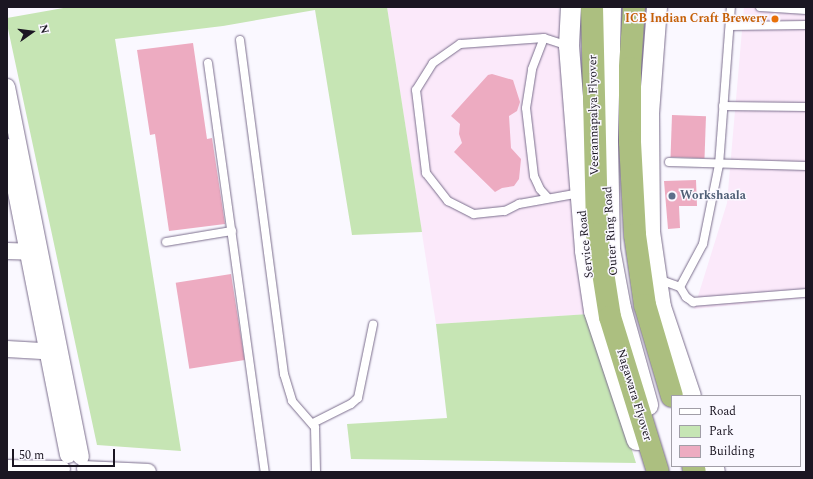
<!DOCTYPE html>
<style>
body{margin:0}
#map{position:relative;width:813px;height:479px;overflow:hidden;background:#faf8ff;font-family:Spectral,serif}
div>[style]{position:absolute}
.commercial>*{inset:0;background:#fbe9fa}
.green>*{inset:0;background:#c6e5b4}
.building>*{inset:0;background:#edabc1;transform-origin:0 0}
.roads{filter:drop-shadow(0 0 1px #7b6e8d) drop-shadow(0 0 1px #7b6e8d)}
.service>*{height:8px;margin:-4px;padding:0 4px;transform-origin:4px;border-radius:4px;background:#fff}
.minor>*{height:16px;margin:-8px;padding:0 8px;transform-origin:8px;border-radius:8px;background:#fff}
.tertiary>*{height:20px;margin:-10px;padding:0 10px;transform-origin:10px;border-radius:10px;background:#fff}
.trunk>*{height:22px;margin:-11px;padding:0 11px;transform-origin:11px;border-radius:11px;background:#acbf80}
.dots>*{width:11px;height:11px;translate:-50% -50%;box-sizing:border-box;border:2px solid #faf8ff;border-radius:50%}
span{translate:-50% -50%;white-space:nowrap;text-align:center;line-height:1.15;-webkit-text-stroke:3px #faf8ff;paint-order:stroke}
.food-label{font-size:12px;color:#c56008;font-weight:700}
.right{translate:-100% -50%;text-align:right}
.street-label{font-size:12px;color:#1b1622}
.service-label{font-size:12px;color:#4e5e75;font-weight:700}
.left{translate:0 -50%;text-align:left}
.frame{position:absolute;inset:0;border:8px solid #1b1622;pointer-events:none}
.legend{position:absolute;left:671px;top:395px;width:130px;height:72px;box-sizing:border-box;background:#faf8ff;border:1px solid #a19ea7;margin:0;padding:5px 7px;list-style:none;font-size:12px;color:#1b1622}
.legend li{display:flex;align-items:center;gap:8px;height:20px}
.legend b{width:20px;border:1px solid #a19ea7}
.north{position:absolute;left:12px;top:12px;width:40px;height:40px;-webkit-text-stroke:3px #faf8ff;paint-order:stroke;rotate:76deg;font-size:11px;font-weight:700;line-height:16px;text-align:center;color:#1b1622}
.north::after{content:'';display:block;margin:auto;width:14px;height:18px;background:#1b1622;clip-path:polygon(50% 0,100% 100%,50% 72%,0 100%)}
.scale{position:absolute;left:12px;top:449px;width:103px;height:18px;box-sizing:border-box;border:2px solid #1b1622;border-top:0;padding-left:5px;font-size:12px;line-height:14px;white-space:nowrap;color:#1b1622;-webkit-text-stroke:3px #faf8ff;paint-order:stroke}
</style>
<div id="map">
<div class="commercial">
<div style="clip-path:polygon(387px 7px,559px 7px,589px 314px,436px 324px)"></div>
<div style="clip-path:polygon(744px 7px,806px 7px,806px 298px,694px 309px,727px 203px)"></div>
</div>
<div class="green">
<div style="clip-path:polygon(69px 7px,387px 7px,422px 232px,352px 235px,315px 10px,223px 26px,115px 39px,181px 451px,97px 445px,7px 24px,7px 18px)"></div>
<div style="clip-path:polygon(589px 314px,636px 463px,351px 459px,347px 424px,447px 418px,436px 324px)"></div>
</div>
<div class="building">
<div style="clip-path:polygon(193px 43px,207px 139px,212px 138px,225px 224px,169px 231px,155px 134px,150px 135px,137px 50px)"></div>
<div style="clip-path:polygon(492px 74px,513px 80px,520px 102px,517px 111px,509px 116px,511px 148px,521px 159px,519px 179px,514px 186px,502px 188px,495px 192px,454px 152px,462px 143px,459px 134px,460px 124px,451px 116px,488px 75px)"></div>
<div style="left:672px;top:115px;width:34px;height:42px;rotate:2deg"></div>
<div style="clip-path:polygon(696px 180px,697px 206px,679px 206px,680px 228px,668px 229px,664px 181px)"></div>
<div style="left:231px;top:274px;width:87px;height:56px;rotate:81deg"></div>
</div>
<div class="roads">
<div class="service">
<div style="left:760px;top:7px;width:46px;rotate:3.7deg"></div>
<div style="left:730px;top:26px;width:76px;rotate:-0.8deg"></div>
<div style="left:544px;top:38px;width:84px;rotate:175.9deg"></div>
<div style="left:460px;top:44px;width:33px;rotate:145deg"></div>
<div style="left:433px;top:63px;width:32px;rotate:122deg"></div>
<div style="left:416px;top:90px;width:84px;rotate:83.1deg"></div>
<div style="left:426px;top:173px;width:36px;rotate:52deg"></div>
<div style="left:448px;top:201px;width:29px;rotate:27deg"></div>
<div style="left:474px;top:214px;width:31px;rotate:-6deg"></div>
<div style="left:505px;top:211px;width:16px;rotate:-27deg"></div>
<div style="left:519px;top:204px;width:62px;rotate:-10.2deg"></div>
<div style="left:240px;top:40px;width:337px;rotate:82.5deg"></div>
<div style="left:284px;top:374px;width:28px;rotate:73deg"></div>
<div style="left:292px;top:401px;width:35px;rotate:49deg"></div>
<div style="left:315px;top:427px;width:45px;rotate:88.7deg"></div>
<div style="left:208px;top:63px;width:413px;rotate:82.1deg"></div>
<div style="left:723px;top:106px;width:83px;rotate:0.7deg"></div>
<div style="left:669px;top:162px;width:137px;rotate:1.7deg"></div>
<div style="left:548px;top:198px;width:12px;rotate:-132deg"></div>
<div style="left:540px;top:189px;width:14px;rotate:-115deg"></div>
<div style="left:534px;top:176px;width:68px;rotate:-96.7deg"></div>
<div style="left:526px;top:108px;width:39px;rotate:-81deg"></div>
<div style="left:532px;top:69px;width:33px;rotate:-69deg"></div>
<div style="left:544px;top:38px;width:25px;rotate:18deg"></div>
<div style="left:166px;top:242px;width:67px;rotate:-9.5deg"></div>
<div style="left:658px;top:279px;width:23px;rotate:20deg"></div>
<div style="left:680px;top:287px;width:49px;rotate:-61.9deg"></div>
<div style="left:703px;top:244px;width:81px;rotate:-78.6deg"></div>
<div style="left:719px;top:165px;width:158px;rotate:-85.7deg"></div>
<div style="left:680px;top:287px;width:12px;rotate:59deg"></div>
<div style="left:686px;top:297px;width:9px;rotate:36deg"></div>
<div style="left:693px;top:302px;width:113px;rotate:-4.6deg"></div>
<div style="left:313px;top:423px;width:42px;rotate:-26.6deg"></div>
<div style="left:351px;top:404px;width:9px;rotate:-41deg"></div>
<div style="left:358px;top:398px;width:75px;rotate:-78.4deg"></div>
</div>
<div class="minor">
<div style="left:7px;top:87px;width:377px;rotate:78.7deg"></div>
<div style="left:7px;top:147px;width:314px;rotate:78.8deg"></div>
<div style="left:7px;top:251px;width:32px;rotate:2deg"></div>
<div style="left:7px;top:349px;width:52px;rotate:3.3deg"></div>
<div style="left:7px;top:468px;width:55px;rotate:1deg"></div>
<div style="left:85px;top:469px;width:63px;rotate:2.7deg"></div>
</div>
<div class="tertiary">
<div style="left:571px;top:7px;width:39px;rotate:93deg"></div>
<div style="left:569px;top:46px;width:206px;rotate:85.5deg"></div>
<div style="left:585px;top:251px;width:61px;rotate:81.5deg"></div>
<div style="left:594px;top:311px;width:136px;rotate:71.6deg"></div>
<div style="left:611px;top:7px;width:135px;rotate:91.3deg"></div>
<div style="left:608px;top:142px;width:107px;rotate:88.9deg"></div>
<div style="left:610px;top:249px;width:60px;rotate:79.4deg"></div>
<div style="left:621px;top:308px;width:101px;rotate:74.4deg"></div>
<div style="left:657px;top:7px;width:107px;rotate:94.3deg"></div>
<div style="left:649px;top:114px;width:118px;rotate:89.5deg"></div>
<div style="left:650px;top:232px;width:76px;rotate:81.7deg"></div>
<div style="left:661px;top:307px;width:94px;rotate:71.4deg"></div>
<div style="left:713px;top:466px;width:6px;rotate:72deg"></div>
</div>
<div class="trunk">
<div style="left:592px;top:7px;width:227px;rotate:88.7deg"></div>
<div style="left:597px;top:234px;width:84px;rotate:81.1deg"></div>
<div style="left:610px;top:317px;width:162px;rotate:72.8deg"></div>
<div style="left:634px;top:7px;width:61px;rotate:93.8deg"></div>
<div style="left:630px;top:68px;width:74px;rotate:90deg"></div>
<div style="left:630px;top:142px;width:93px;rotate:86.9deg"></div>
<div style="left:635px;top:235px;width:71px;rotate:81.9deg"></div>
<div style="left:645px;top:305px;width:95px;rotate:73.5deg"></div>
<div style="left:693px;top:466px;width:6px;rotate:72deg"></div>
</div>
</div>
<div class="dots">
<div style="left:775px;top:19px;background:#e8710a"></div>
<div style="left:672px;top:196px;background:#5c6f8a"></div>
</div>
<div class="food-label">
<span class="right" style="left:767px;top:19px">ICB Indian Craft Brewery</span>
</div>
<div class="street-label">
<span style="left:594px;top:115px;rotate:-91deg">Veerannapalya Flyover</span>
<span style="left:611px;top:231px;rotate:-94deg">Outer Ring Road</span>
<span style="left:586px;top:244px;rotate:-96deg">Service Road</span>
<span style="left:634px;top:395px;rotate:73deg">Nagawara Flyover</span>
</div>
<div class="service-label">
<span class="left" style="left:680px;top:196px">Workshaala</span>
</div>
<div class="frame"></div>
<ul class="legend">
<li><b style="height:5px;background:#fff"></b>Road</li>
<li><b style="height:11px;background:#c6e5b4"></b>Park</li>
<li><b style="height:11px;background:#edabc1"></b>Building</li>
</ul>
<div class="north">N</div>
<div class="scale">50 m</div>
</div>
